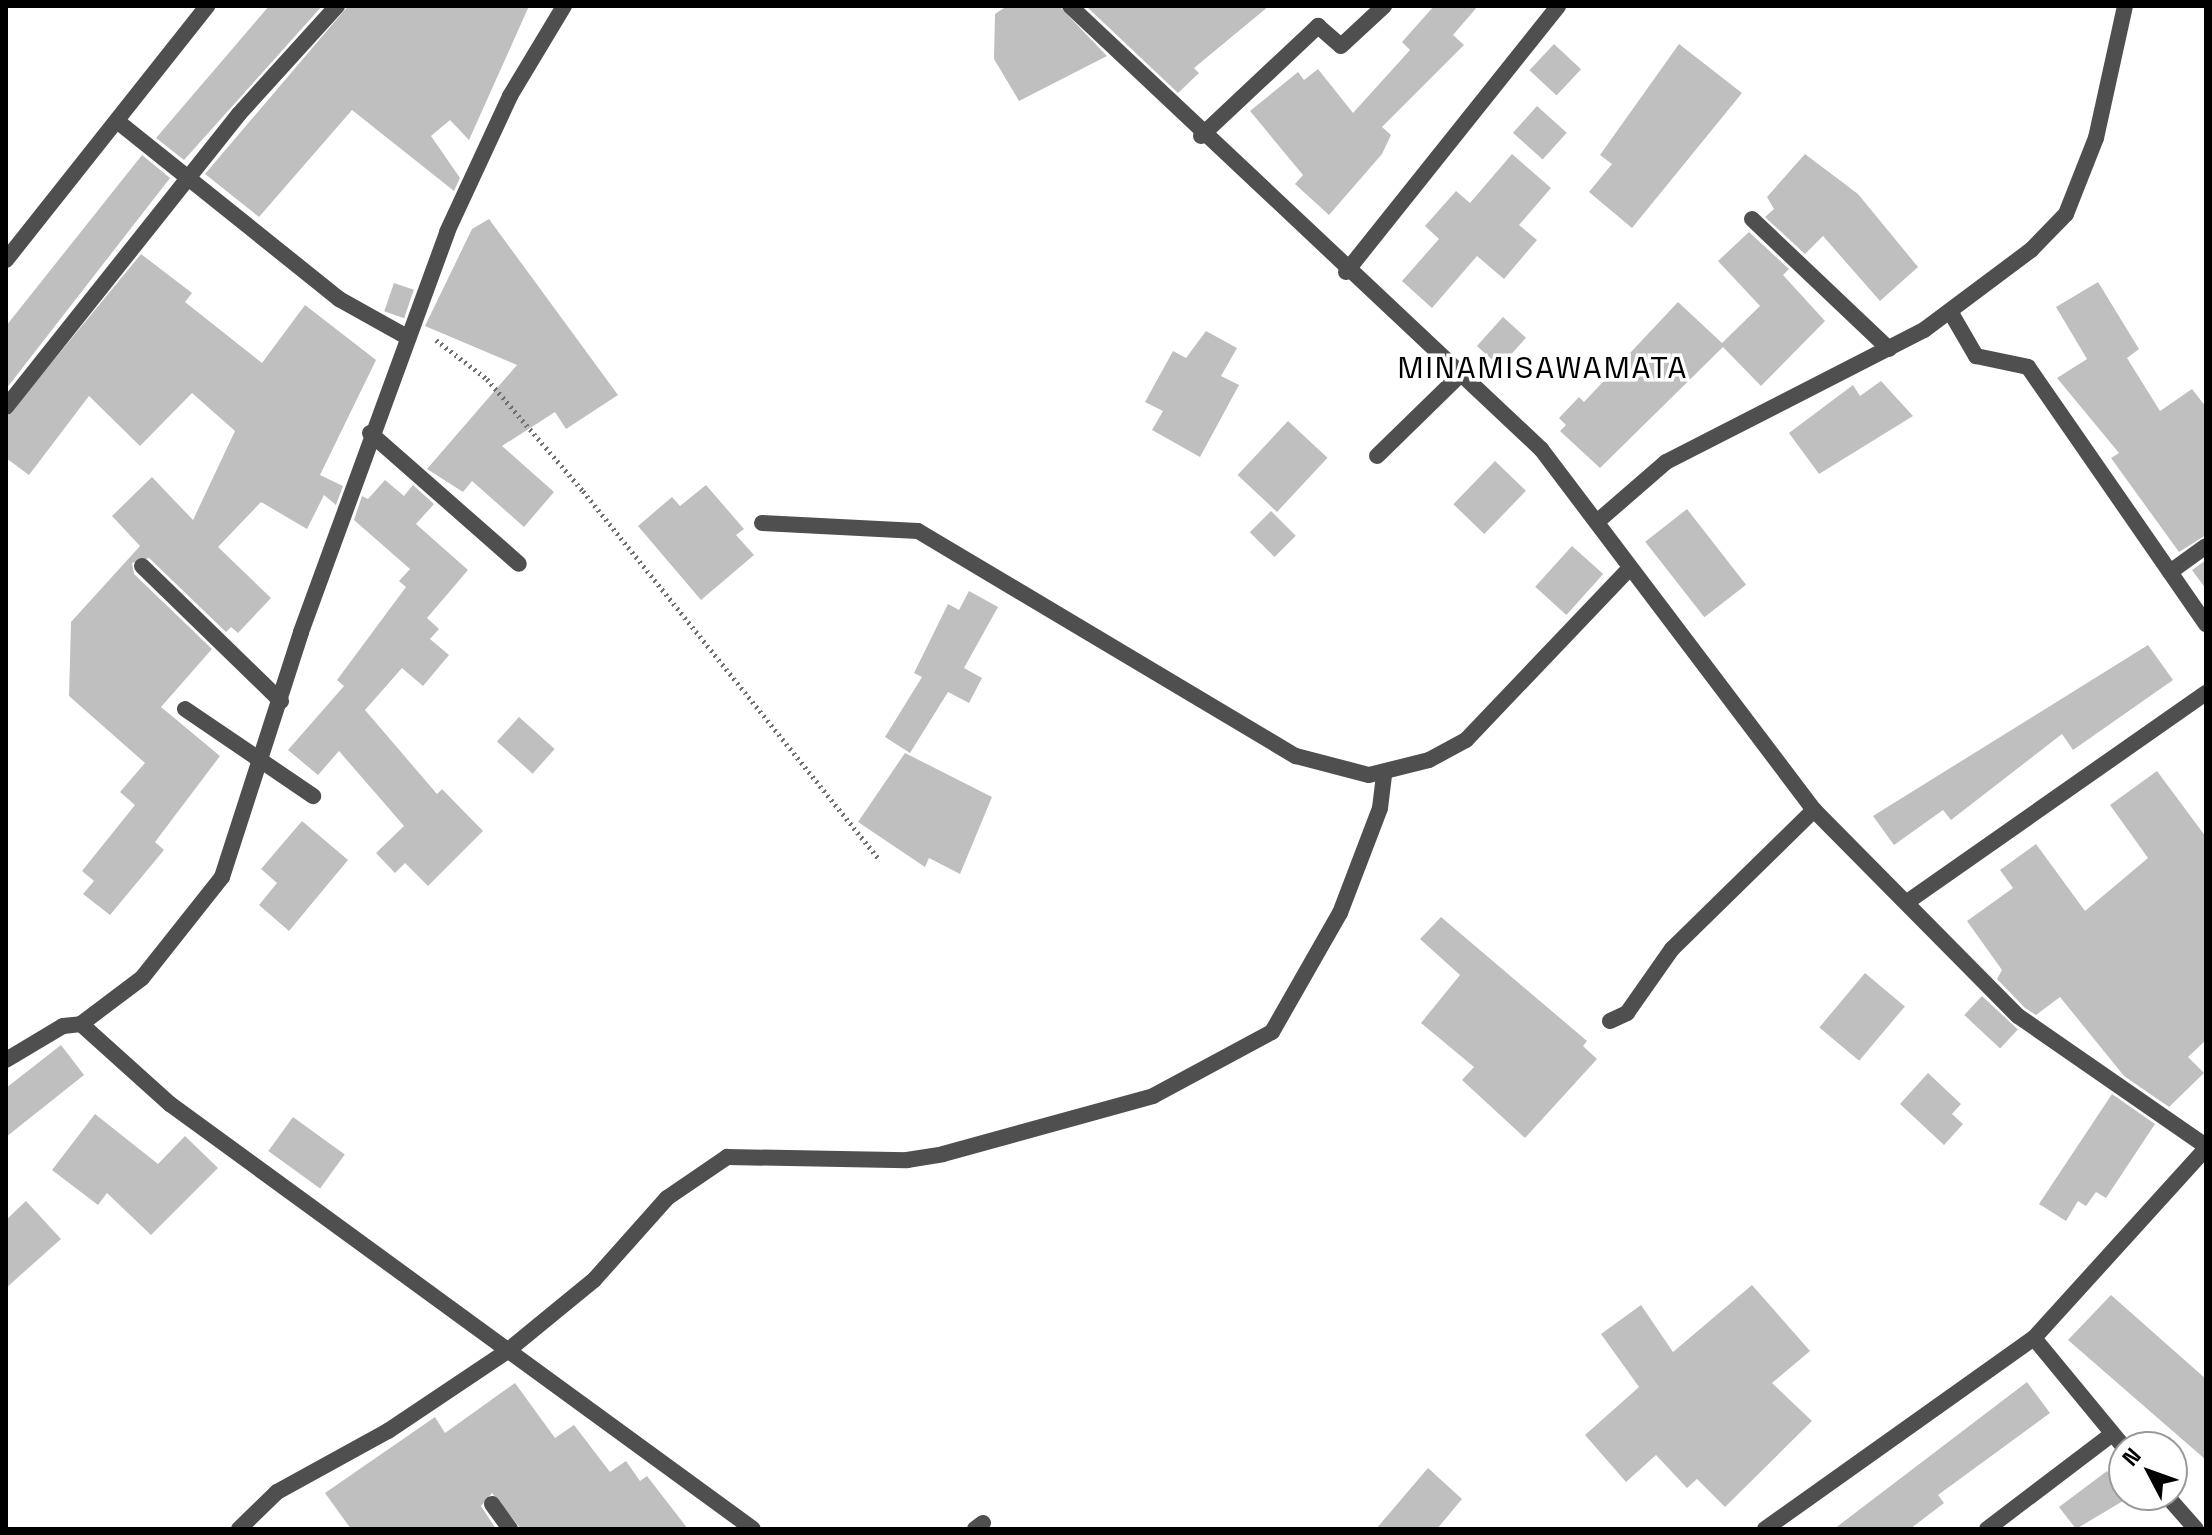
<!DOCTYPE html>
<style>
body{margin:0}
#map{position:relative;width:2212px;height:1535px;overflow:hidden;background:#fff;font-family:"Space Grotesk",sans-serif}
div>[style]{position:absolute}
.building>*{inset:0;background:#bfbfbf;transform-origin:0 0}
.path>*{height:5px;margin-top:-2.5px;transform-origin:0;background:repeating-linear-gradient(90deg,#717171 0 2px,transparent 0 6px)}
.minor>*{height:16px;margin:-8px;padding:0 8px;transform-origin:8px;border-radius:8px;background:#4f4f4f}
.tertiary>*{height:16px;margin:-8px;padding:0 8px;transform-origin:8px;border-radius:8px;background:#4f4f4f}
span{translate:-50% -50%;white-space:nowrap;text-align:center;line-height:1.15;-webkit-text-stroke:7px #fff;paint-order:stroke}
.quarter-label{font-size:30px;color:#000;letter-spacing:2px}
.frame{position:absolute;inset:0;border:8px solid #000;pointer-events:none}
.north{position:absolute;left:2108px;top:1431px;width:80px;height:80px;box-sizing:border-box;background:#fff;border:2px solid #999;border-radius:50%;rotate:311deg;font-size:22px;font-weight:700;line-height:32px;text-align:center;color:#000}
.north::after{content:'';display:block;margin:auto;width:28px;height:36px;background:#000;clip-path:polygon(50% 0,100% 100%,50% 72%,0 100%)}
</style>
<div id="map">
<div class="building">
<div style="clip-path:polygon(269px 6px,322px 6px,184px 160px,156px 138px)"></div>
<div style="clip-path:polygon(348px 6px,529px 6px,469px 140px,450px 120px,431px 136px,460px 178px,454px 191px,352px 110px,259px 217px,205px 174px)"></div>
<div style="clip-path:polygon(1007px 6px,1059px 6px,1107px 56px,1019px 101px,994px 59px,995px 14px)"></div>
<div style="clip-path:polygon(1086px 6px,1269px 6px,1194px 68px,1199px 73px,1178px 93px)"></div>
<div style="clip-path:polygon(1434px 6px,1478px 6px,1453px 35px,1464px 45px,1382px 127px,1391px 135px,1382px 154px,1329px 215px,1295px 184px,1303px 175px,1250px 111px,1298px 72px,1304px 80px,1318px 69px,1353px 113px,1410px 50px,1402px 42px)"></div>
<div style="left:1554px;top:44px;width:37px;height:36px;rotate:43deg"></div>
<div style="clip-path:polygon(1679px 44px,1742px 93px,1632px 228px,1589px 192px,1612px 164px,1600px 155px)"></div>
<div style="left:1537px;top:106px;width:40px;height:36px;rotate:42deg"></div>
<div style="clip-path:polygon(1512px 154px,1551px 188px,1519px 225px,1537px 240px,1504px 279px,1477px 256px,1432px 308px,1402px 281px,1439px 239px,1425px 226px,1456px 191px,1470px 203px)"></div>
<div style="clip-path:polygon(1805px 154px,1858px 194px,1918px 267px,1880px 301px,1823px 236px,1805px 254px,1765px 217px,1774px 209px,1767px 197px)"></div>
<div style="clip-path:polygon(142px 155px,170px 178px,6px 389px,6px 326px)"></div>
<div style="clip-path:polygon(489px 219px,618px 395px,566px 429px,555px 412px,502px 446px,554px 492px,524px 527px,472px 481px,463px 492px,427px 469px,517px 365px,425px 326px,472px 229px)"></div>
<div style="clip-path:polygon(1749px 232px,1789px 269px,1783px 275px,1825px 321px,1761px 386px,1723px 347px,1600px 468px,1560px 431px,1566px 425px,1559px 418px,1579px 397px,1584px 402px,1678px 302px,1722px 343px,1760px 306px,1718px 261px)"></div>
<div style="clip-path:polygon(141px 254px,192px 293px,185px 302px,262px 363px,305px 305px,376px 360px,320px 475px,343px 486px,336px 505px,324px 495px,307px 529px,261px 502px,218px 547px,271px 598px,238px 633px,231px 627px,226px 632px,149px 558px,132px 563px,134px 574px,212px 649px,161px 707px,220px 756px,155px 842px,164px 850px,110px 915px,83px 894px,94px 881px,82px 871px,135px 805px,120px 792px,145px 763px,69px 696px,71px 622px,140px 546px,112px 516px,152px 477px,193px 520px,235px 431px,192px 393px,140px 446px,89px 396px,29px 475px,6px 458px,6px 418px)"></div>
<div style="clip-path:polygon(2098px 282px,2139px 349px,2127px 358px,2160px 411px,2192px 389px,2206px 407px,2206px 535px,2179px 552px,2111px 458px,2119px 453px,2057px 378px,2087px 359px,2056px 307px)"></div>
<div style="left:394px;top:283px;width:21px;height:30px;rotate:19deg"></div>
<div style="left:1503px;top:317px;width:31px;height:39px;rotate:42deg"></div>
<div style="clip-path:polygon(1206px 331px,1237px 348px,1221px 376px,1239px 385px,1200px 457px,1152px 430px,1163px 411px,1145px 402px,1173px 351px,1186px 358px)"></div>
<div style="clip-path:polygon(1881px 381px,1913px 416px,1819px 474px,1789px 433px,1853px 385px,1860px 396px)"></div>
<div style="left:1288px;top:421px;width:54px;height:74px;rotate:43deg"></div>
<div style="left:1495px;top:461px;width:43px;height:60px;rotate:44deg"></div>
<div style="clip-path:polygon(385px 480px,404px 496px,413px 485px,434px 504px,416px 524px,468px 570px,427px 618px,439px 629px,430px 639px,449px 655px,423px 686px,402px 668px,365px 710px,437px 794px,442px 789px,483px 831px,428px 886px,405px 863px,395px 873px,376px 853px,404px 826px,339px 751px,318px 775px,288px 750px,344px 686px,337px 680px,406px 587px,399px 581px,410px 569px,354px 520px,362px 496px,368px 499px)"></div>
<div style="clip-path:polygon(706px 485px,744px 529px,736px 535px,754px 555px,701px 600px,638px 526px,672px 497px,680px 506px)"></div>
<div style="left:1687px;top:509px;width:96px;height:53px;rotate:52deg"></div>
<div style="left:1271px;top:511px;width:35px;height:30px;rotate:45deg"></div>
<div style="left:1572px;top:546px;width:42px;height:55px;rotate:42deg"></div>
<div style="clip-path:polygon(2206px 560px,2206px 589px,2192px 570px)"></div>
<div style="clip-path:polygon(969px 591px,998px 607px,964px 668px,982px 678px,969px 703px,948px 692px,910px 753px,885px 737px,922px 677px,914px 673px,948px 604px,959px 610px)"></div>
<div style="clip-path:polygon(2148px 645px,2173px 680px,2073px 750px,2062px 734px,1951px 820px,1943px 810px,1894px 845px,1873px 816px)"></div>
<div style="left:519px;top:717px;width:48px;height:33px;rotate:42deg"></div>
<div style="clip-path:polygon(905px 753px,992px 797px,960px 874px,929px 858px,925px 867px,858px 822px)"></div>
<div style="clip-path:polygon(2157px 771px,2206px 837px,2206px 1040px,2188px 1057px,2204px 1073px,2169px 1107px,2124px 1076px,2060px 997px,2036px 1015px,2025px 1008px,1997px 979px,2002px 970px,1967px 921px,2013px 888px,2000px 870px,2036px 844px,2085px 911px,2148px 858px,2110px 805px)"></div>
<div style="clip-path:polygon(302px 821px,348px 860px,289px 931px,259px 905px,277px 883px,261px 869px)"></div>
<div style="clip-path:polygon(1441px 917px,1587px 1041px,1583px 1046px,1597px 1059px,1525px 1138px,1462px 1080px,1474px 1067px,1421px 1023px,1460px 975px,1420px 939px)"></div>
<div style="left:1865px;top:973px;width:52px;height:71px;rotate:40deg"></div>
<div style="left:1982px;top:996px;width:49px;height:26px;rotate:43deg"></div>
<div style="clip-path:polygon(61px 1045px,84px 1075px,6px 1137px,6px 1088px)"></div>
<div style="clip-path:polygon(1928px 1073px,1961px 1104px,1952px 1114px,1963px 1124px,1944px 1145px,1900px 1104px)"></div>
<div style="clip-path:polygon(2112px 1094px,2155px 1124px,2106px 1198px,2096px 1192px,2086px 1206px,2078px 1201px,2066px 1221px,2039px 1204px)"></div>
<div style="clip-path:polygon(95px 1114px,158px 1164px,185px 1136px,218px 1168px,151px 1235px,107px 1193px,98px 1205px,52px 1170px)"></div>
<div style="left:293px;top:1117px;width:64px;height:42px;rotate:36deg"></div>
<div style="clip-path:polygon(26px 1201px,61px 1239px,6px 1288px,6px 1220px)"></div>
<div style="clip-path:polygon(1752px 1285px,1810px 1351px,1772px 1383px,1812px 1421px,1725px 1507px,1697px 1479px,1687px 1488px,1656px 1455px,1626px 1482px,1585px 1435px,1639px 1387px,1601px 1334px,1641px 1305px,1673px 1352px)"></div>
<div style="clip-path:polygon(2111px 1295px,2206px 1379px,2206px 1460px,2068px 1340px)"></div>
<div style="clip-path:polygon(2027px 1382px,2050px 1413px,1938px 1495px,1944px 1503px,1910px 1529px,1834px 1529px)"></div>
<div style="clip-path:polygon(515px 1383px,555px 1438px,574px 1425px,610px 1472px,626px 1461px,640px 1481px,647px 1476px,688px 1529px,521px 1529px,492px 1493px,481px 1506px,496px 1529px,351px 1529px,325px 1493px,435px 1417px,445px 1433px)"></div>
<div style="clip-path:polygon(1428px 1468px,1462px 1499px,1437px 1529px,1376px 1529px)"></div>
<div style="clip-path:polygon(2107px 1471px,2128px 1498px,2076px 1529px,2059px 1507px)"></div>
</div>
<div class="path">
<div style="left:436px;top:340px;width:64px;rotate:37.4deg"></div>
<div style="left:487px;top:379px;width:148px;rotate:49.4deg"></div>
<div style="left:583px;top:491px;width:474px;rotate:51.2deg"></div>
</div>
<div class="minor">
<div style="left:1070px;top:6px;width:647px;rotate:43.25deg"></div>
<div style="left:1541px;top:449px;width:453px;rotate:52.9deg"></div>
<div style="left:1814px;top:810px;width:290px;rotate:45.3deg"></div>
<div style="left:2018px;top:1016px;width:229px;rotate:34.7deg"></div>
<div style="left:117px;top:121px;width:285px;rotate:38.7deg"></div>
<div style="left:339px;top:299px;width:78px;rotate:29.2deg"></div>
<div style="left:1201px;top:136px;width:161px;rotate:-43.2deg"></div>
<div style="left:1318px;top:26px;width:30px;rotate:41deg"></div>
<div style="left:1341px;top:46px;width:59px;rotate:-42.9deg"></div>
<div style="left:1752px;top:219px;width:189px;rotate:43.5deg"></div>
<div style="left:6px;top:260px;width:324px;rotate:-51.6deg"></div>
<div style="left:1346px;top:272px;width:340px;rotate:-51.4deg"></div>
<div style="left:1951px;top:313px;width:50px;rotate:59.8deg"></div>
<div style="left:1976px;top:356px;width:53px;rotate:11.9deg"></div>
<div style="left:2028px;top:367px;width:313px;rotate:55.3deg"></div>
<div style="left:6px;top:407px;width:374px;rotate:-51.5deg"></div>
<div style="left:239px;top:114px;width:146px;rotate:-47.8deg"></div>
<div style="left:370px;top:433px;width:198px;rotate:41.3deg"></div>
<div style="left:1377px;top:456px;width:119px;rotate:-44.3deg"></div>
<div style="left:1598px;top:521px;width:90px;rotate:-40.9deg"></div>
<div style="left:1666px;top:462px;width:290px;rotate:-27.1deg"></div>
<div style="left:1924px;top:330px;width:134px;rotate:-36.8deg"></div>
<div style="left:2031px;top:250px;width:50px;rotate:-45.8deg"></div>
<div style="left:2066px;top:214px;width:82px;rotate:-68.5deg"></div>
<div style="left:2096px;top:138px;width:135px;rotate:-77.6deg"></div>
<div style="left:762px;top:523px;width:156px;rotate:2.9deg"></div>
<div style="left:918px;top:531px;width:440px;rotate:30.8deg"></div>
<div style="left:1296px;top:756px;width:75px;rotate:14.6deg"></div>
<div style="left:1369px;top:775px;width:62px;rotate:-14deg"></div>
<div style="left:1429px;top:760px;width:42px;rotate:-28.4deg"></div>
<div style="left:1466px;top:740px;width:238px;rotate:-46.4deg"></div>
<div style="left:142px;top:566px;width:194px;rotate:44.2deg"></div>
<div style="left:2170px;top:572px;width:44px;rotate:-35.8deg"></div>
<div style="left:185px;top:709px;width:155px;rotate:34.2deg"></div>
<div style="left:1910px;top:900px;width:361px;rotate:-35deg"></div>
<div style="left:1610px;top:1021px;width:19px;rotate:-25deg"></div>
<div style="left:1627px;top:1013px;width:78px;rotate:-54.9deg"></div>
<div style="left:1672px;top:949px;width:199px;rotate:-44.4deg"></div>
<div style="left:81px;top:1024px;width:76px;rotate:-37deg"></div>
<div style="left:142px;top:978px;width:129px;rotate:-51.6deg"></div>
<div style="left:222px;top:877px;width:257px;rotate:-72.1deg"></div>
<div style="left:301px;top:632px;width:426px;rotate:-69.9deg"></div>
<div style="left:447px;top:232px;width:150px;rotate:-65.1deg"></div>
<div style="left:510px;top:96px;width:105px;rotate:-59deg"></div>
<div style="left:6px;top:1060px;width:66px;rotate:-30.8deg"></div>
<div style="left:63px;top:1026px;width:18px;rotate:-6deg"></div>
<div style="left:81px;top:1024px;width:120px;rotate:42deg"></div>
<div style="left:170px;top:1104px;width:721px;rotate:36.09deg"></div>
<div style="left:2034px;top:1338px;width:141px;rotate:50.5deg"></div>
<div style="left:2166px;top:1495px;width:45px;rotate:48.6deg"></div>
<div style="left:492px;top:1504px;width:31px;rotate:54deg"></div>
<div style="left:239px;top:1529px;width:53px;rotate:-44.2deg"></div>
<div style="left:277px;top:1492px;width:127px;rotate:-28.8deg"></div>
<div style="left:388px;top:1431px;width:142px;rotate:-33.8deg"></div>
<div style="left:506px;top:1352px;width:114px;rotate:-39.3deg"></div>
<div style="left:594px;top:1280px;width:110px;rotate:-48.3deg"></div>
<div style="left:667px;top:1198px;width:73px;rotate:-34.3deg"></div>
<div style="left:727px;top:1157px;width:180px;rotate:1deg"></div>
<div style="left:907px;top:1160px;width:36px;rotate:-9deg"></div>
<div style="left:943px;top:1154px;width:218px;rotate:-15.4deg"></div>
<div style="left:1153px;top:1096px;width:135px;rotate:-28.3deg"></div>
<div style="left:1272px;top:1032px;width:137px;rotate:-60.3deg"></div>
<div style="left:1340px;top:913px;width:112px;rotate:-69.1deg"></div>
<div style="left:1380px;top:808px;width:35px;rotate:-83deg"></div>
<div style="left:975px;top:1529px;width:10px;rotate:-37deg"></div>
<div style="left:1987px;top:1529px;width:157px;rotate:-37.2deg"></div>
</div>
<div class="tertiary">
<div style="left:1765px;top:1529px;width:330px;rotate:-35.4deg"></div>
<div style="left:2034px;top:1338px;width:256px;rotate:-47.8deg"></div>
</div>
<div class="quarter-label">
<span style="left:1543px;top:368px">MINAMISAWAMATA</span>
</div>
<div class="frame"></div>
<div class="north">N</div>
</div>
